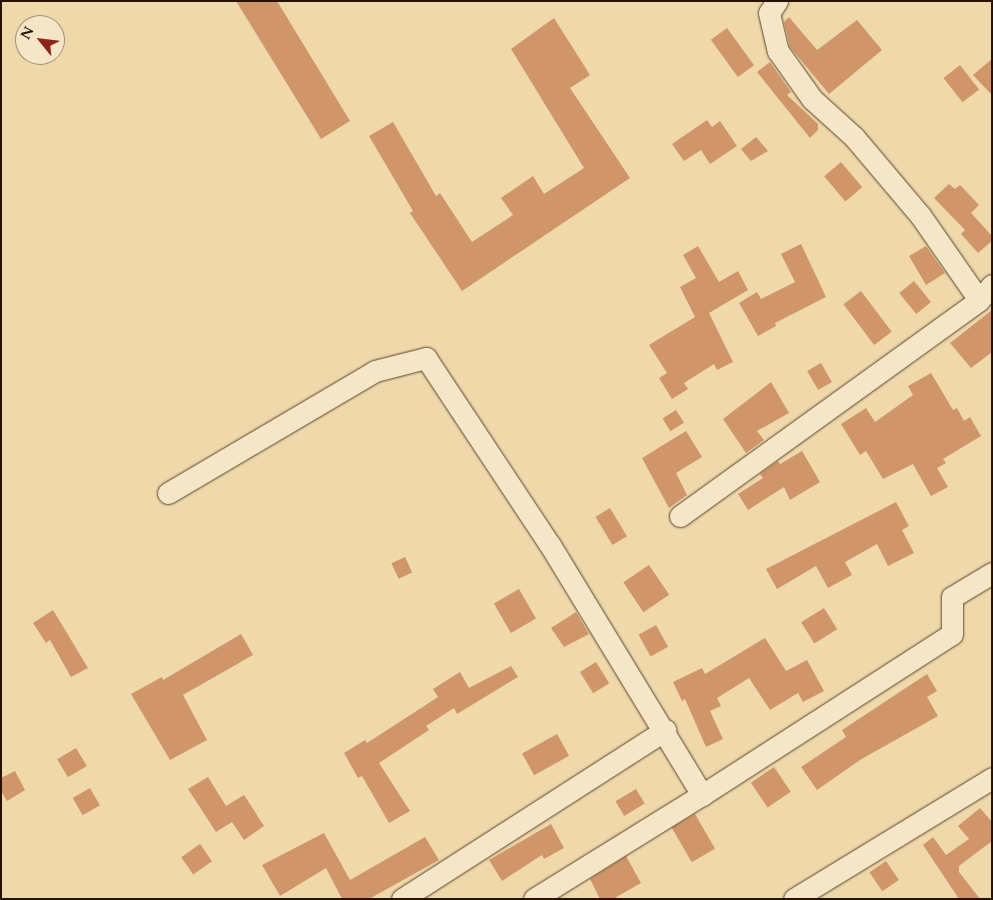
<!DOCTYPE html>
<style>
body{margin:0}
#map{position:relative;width:993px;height:900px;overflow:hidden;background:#efd8aa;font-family:Cardo,serif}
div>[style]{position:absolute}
.building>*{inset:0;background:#d0966a;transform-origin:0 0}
.roads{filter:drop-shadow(0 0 1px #59432a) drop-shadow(0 0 1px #59432a)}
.minor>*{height:21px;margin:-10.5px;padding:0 10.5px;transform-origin:10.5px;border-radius:10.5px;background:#f5e6c8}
span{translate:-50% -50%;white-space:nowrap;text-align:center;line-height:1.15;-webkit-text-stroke:4.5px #f5e6c8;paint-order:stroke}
.frame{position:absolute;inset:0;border:2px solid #271100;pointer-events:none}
.north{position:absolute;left:15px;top:15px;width:50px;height:50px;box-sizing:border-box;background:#f5e6c8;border:1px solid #a39178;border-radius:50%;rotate:299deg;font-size:14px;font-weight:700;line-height:20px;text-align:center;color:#271100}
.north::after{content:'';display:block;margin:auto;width:18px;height:22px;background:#8f2418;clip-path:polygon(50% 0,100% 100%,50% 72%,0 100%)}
</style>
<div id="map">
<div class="building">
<div style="clip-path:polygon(236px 1px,277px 1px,350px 121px,321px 139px)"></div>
<div style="clip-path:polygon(789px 17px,817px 50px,857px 20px,882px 50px,829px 94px,790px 47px,784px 22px)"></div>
<div style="clip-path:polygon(554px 18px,590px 75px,570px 88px,630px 178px,462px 291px,410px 213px,413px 211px,369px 136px,393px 122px,436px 196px,440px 193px,472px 242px,513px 215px,501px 198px,533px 176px,544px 194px,584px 168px,511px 49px)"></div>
<div style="left:727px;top:28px;width:46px;height:20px;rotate:54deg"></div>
<div style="clip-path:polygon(992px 59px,992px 95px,973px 75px)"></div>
<div style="clip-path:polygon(770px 62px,791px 92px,787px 95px,818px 124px,818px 130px,810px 138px,757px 72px)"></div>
<div style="left:960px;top:65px;width:31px;height:21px;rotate:52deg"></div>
<div style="clip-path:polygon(707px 120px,712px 127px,720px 121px,737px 146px,710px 164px,701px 150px,684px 161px,672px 144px)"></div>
<div style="clip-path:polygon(756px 137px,768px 151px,751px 161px,741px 149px)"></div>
<div style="left:841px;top:162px;width:33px;height:22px;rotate:50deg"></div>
<div style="clip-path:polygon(949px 184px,955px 189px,960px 185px,979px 205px,971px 213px,992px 236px,992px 241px,978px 253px,961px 234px,965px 230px,934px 198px)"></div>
<div style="clip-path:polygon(801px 244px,826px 297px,775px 323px,776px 326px,758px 336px,739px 303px,757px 292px,761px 299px,795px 282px,781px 254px)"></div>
<div style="clip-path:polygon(698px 246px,719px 282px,738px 271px,748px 290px,709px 313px,733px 362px,717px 370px,714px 364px,684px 383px,688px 389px,672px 399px,659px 378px,667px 373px,649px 345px,695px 317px,680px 287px,696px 278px,683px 255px)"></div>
<div style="clip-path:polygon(926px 246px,945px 273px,926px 285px,909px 256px)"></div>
<div style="left:914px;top:281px;width:27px;height:19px;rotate:51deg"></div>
<div style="left:861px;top:291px;width:51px;height:22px;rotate:53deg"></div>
<div style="clip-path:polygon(992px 310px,992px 352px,971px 368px,950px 343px)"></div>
<div style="left:821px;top:363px;width:22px;height:16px;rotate:60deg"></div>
<div style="clip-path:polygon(931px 373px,953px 410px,957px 408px,964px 421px,970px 417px,981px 436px,943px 459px,946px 463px,937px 468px,948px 487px,931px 496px,913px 464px,883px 479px,866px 451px,860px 455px,841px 424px,866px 408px,875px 422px,913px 395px,908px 386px)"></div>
<div style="clip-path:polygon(771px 382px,789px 413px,757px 431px,764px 440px,746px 453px,723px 419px)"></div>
<div style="left:676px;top:410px;width:15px;height:16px;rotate:58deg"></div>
<div style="clip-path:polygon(686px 431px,702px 457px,676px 473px,687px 495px,669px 508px,642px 458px)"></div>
<div style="clip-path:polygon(802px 451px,820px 482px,790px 500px,784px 487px,748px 510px,738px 494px,763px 478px,760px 474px,778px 461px,780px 464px)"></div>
<div style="clip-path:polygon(896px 502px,909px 526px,902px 530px,914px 553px,888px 566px,877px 544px,845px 562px,852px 575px,828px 588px,816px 566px,777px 589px,766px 569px)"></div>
<div style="left:610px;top:508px;width:33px;height:17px;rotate:59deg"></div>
<div style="left:405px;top:557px;width:17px;height:15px;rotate:65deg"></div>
<div style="left:649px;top:565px;width:36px;height:31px;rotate:56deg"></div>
<div style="left:519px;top:589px;width:34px;height:29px;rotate:60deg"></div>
<div style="left:824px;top:608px;width:25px;height:27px;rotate:58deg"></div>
<div style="clip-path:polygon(53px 610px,88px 668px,71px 677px,50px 640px,46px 643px,33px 623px)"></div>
<div style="clip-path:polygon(576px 612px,589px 634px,564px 647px,551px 628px)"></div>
<div style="left:656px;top:625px;width:25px;height:20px;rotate:61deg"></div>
<div style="clip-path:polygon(241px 634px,253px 655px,183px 695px,207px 740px,170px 760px,131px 694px,162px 677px,163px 680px)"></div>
<div style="clip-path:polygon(765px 638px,786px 671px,807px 660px,824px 691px,803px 702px,798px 693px,770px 710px,749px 678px,717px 698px,721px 706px,710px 711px,723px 739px,706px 747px,685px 699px,682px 701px,673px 682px,702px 668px,705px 674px)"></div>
<div style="left:596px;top:662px;width:25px;height:19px;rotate:58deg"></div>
<div style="clip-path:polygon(511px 666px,518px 677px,457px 714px,454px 708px,426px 726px,429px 730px,379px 763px,410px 811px,389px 823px,362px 776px,358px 778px,344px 753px,365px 740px,367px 743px,438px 697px,433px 689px,460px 672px,469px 688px)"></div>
<div style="clip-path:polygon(927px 674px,937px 691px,927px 697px,938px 716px,860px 760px,817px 790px,801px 767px,846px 737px,842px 730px)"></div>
<div style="left:557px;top:734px;width:25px;height:40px;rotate:61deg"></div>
<div style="left:76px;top:748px;width:21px;height:22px;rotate:59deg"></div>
<div style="left:774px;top:767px;width:30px;height:28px;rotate:56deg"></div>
<div style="clip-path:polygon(15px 771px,25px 790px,7px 801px,1px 791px,1px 778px)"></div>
<div style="clip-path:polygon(208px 777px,226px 806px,244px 795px,264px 826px,244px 840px,232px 822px,216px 832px,188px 789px)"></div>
<div style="left:90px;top:788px;width:20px;height:20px;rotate:60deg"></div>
<div style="left:636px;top:789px;width:17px;height:24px;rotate:59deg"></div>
<div style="clip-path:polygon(980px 808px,992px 822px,992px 841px,959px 866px,959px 872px,980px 899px,959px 899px,923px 845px,933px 837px,946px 855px,969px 839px,958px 826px)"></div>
<div style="left:695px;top:814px;width:40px;height:27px;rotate:60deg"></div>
<div style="clip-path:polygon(551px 824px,564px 848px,544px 859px,542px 855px,502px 881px,489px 860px)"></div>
<div style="clip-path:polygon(324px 833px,350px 880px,425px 837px,439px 860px,369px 899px,342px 899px,326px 868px,280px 896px,262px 865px)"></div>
<div style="left:200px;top:844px;width:21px;height:23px;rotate:55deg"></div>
<div style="clip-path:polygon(626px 856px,641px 883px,613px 899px,600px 899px,590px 879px)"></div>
<div style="left:886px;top:861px;width:23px;height:20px;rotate:56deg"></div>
</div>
<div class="roads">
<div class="minor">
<div style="left:777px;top:1px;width:14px;rotate:124deg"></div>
<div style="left:769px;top:13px;width:39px;rotate:77deg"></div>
<div style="left:778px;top:51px;width:59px;rotate:54.7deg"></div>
<div style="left:812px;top:99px;width:57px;rotate:42.1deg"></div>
<div style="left:854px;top:137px;width:102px;rotate:49.8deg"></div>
<div style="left:920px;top:215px;width:103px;rotate:55.2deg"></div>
<div style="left:168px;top:493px;width:240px;rotate:-30.5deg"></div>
<div style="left:375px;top:371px;width:53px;rotate:-14.3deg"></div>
<div style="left:426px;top:358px;width:224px;rotate:56.5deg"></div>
<div style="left:550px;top:545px;width:293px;rotate:58.7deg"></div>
<div style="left:702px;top:795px;width:297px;rotate:-32.8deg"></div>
<div style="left:952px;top:634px;width:37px;rotate:-90deg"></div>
<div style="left:952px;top:597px;width:47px;rotate:-31deg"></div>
<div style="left:680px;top:516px;width:369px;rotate:-35.8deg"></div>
<div style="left:979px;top:300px;width:20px;rotate:-49deg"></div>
<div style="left:402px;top:899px;width:313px;rotate:-32.7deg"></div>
<div style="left:534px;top:899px;width:198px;rotate:-31.8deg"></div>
<div style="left:794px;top:899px;width:232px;rotate:-31.4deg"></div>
</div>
</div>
<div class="frame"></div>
<div class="north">N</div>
</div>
